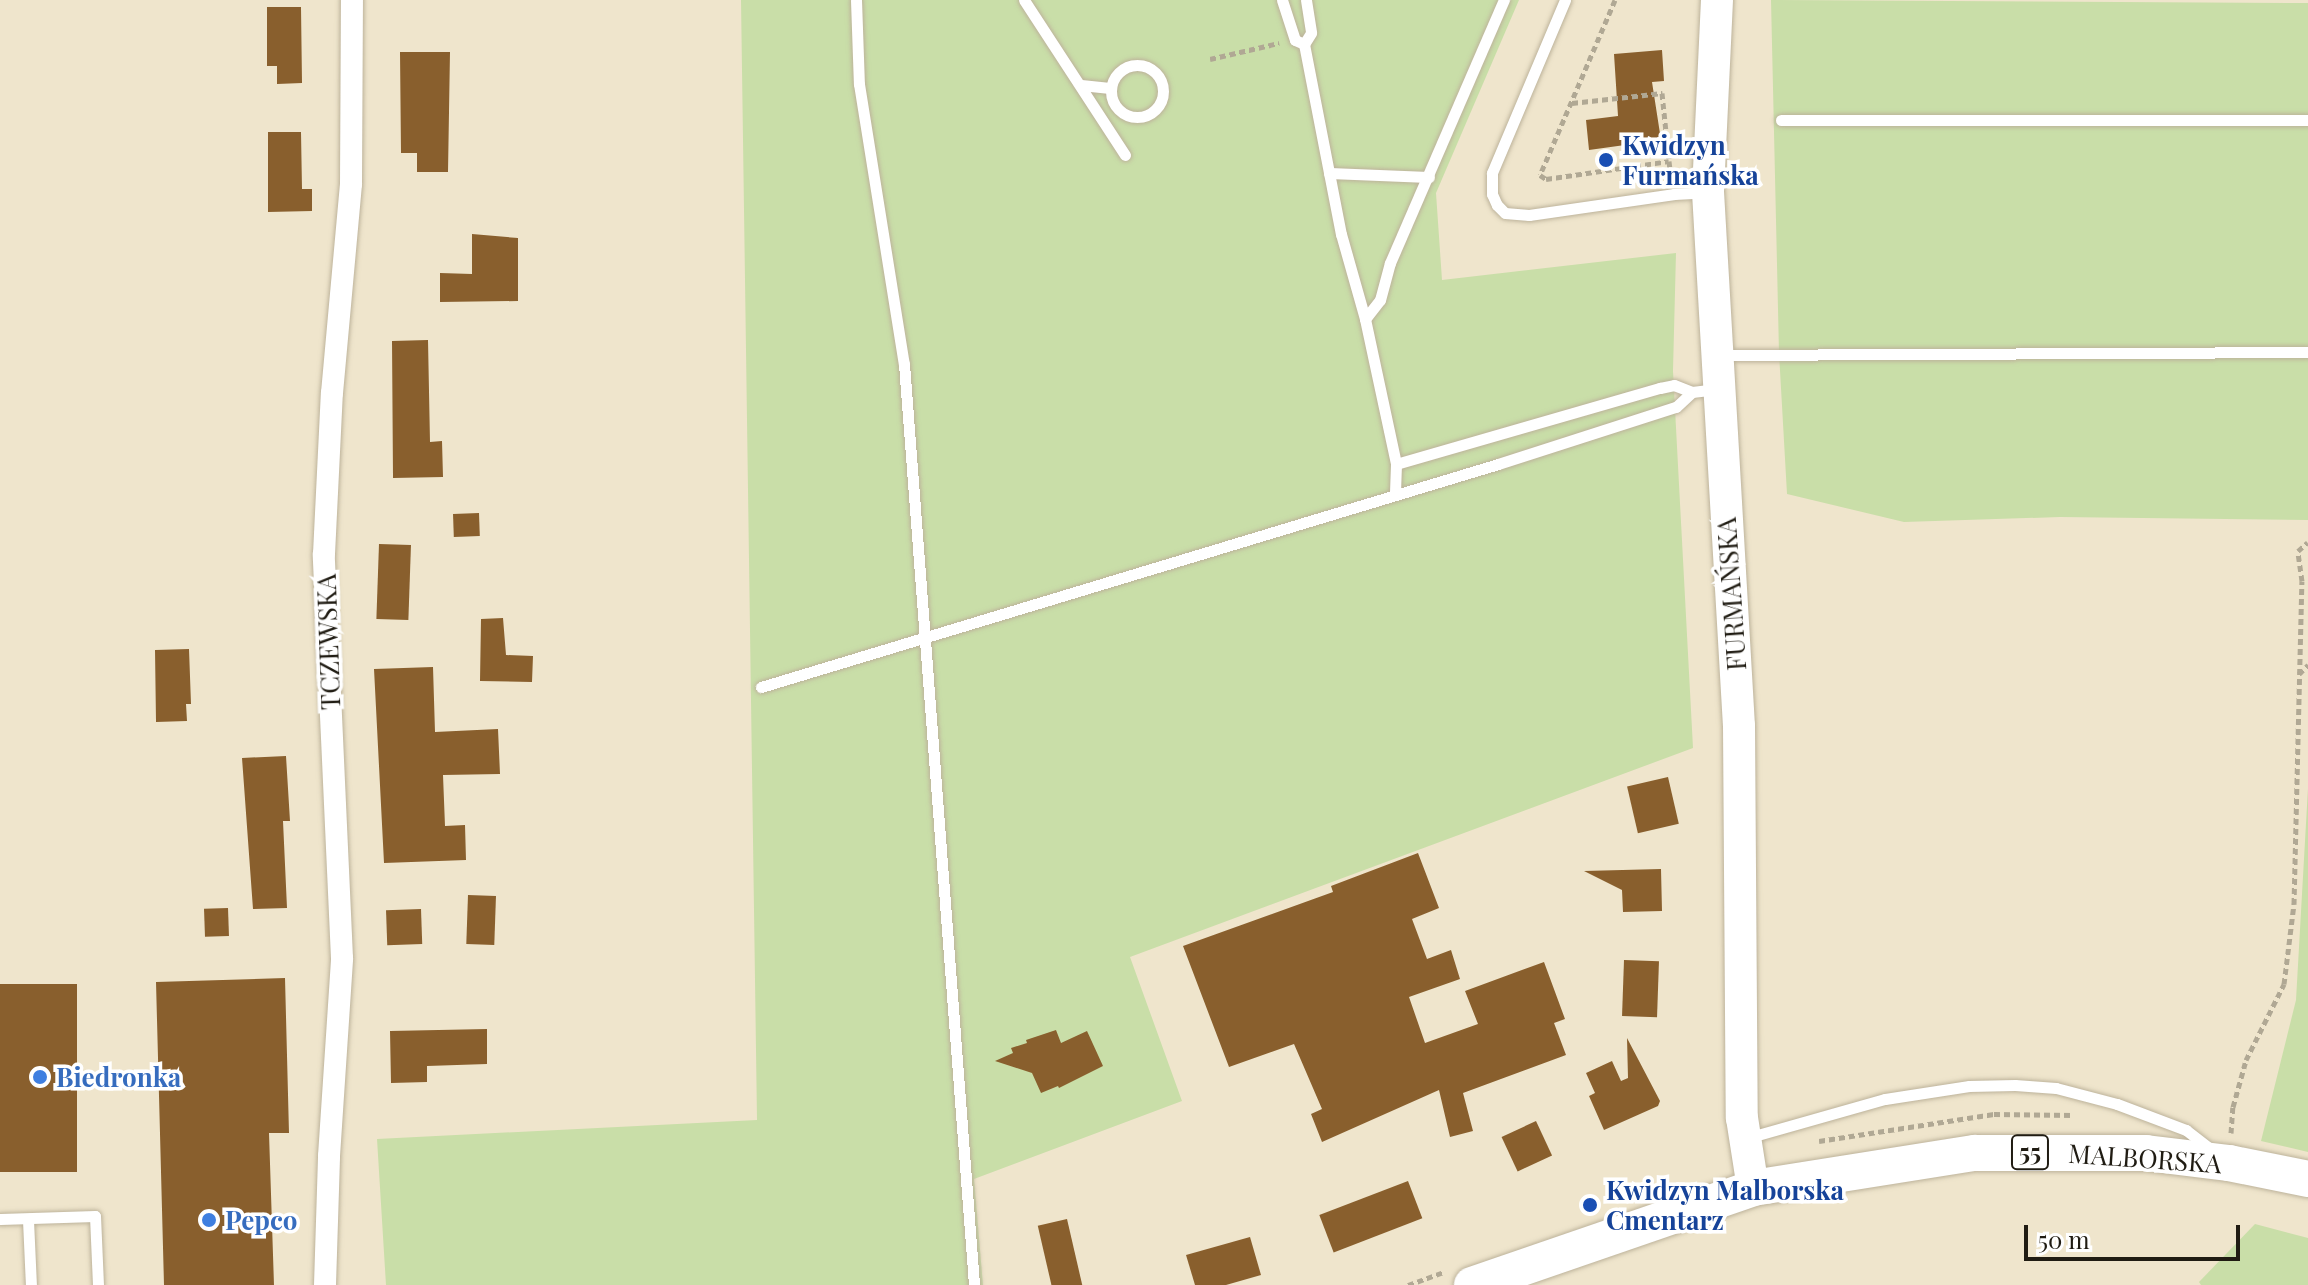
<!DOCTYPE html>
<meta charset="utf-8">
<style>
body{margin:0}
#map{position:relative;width:2308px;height:1285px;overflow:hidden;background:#efe5cc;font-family:"Playfair Display",serif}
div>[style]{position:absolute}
.green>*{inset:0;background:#c9dea8}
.building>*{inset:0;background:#895f2d;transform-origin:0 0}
.path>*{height:5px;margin-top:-2.5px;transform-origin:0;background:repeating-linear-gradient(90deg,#b0a894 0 6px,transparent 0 10px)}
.roads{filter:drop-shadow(0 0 2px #bdb39b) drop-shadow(0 0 2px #bdb39b)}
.lane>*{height:11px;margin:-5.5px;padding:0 5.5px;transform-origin:5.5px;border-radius:5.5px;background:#fff}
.lane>.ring{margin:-5.5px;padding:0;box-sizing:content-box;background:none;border:11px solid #fff;border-radius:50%}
.street>*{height:22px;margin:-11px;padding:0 11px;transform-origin:11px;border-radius:11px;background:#fff}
.secondary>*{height:32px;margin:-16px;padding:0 16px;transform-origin:16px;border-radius:16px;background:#fff}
.primary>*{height:36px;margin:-18px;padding:0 18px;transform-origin:18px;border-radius:18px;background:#fff}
.dots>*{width:22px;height:22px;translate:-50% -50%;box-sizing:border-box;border:4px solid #fff;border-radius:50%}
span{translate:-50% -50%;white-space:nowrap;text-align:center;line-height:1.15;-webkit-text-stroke:7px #fff;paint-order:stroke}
.shield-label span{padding:2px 6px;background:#fff;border:2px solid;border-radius:6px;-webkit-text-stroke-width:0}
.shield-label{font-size:24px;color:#201c13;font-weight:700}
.transit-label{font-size:26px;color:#164399;font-weight:700}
.left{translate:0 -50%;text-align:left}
.street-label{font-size:26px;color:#201c13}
.shop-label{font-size:26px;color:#366cbe;font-weight:700}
.scale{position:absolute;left:2024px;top:1225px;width:216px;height:36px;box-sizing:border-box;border:4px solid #201c13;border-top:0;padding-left:10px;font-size:24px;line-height:28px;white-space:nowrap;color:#201c13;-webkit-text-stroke:6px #fff;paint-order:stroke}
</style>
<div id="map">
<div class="green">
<div style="clip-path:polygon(741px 0,1519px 0,1436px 193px,1442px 280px,1676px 253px,1673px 371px,1693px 748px,1130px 957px,1182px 1101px,974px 1179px,983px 1285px,386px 1285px,377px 1139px,757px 1120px)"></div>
<div style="clip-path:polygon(1771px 0,2308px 3px,2308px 520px,2060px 517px,1904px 522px,1787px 494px,1779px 353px)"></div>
<div style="clip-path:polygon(2308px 788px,2308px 1152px,2261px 1141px,2296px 1000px)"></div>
<div style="clip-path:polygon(2255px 1224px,2308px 1238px,2308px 1285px,2201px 1285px,2199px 1282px)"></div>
</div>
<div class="building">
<div style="clip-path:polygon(267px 7px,301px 7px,302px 83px,277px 84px,277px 66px,267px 66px)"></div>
<div style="clip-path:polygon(1662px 50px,1664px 81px,1652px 82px,1661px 140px,1589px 150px,1586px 120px,1618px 116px,1614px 54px)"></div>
<div style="clip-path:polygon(400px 52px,450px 52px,448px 172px,417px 172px,417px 153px,401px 153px)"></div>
<div style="clip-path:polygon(268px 132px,301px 132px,302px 189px,312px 189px,312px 211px,268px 212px)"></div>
<div style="clip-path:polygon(472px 234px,518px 238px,518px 301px,440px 302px,440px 273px,472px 274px)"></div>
<div style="clip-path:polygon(428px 340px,430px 442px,442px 441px,443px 477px,393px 478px,392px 341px)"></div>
<div style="left:479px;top:513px;width:23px;height:26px;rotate:88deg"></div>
<div style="left:379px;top:544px;width:32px;height:75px;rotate:2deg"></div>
<div style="clip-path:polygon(503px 618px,506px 655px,533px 656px,532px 682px,480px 681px,481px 619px)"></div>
<div style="clip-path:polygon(189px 649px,191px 704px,186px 704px,187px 721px,156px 722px,155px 650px)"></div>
<div style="clip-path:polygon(433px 667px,435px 732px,498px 729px,500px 774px,443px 775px,445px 826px,465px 825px,466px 860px,384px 863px,374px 669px)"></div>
<div style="clip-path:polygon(286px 756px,290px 821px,283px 821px,287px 908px,253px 909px,242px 758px)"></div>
<div style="left:1668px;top:777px;width:48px;height:42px;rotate:77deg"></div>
<div style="clip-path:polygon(1418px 853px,1439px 908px,1412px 919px,1427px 959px,1451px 950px,1460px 979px,1409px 997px,1425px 1043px,1478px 1024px,1465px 991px,1544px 962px,1565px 1019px,1554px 1023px,1566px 1055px,1463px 1093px,1473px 1131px,1450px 1137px,1439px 1090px,1322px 1142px,1311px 1114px,1322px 1109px,1294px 1044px,1229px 1067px,1183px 946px,1333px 892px,1331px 886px)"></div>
<div style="clip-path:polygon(1661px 869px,1662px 911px,1623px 912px,1622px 890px,1584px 871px)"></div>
<div style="left:468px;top:895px;width:28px;height:49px;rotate:2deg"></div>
<div style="left:228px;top:908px;width:28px;height:24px;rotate:88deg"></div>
<div style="left:421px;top:909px;width:35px;height:35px;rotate:88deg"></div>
<div style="left:1624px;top:960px;width:35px;height:56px;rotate:2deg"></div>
<div style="clip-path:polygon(285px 978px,289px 1133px,269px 1133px,274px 1285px,164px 1285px,156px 982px)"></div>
<div style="left:0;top:984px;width:77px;height:188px"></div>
<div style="clip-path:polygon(487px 1029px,487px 1064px,427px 1066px,427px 1082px,391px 1083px,390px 1031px)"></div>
<div style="clip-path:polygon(1056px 1030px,1061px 1043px,1087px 1031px,1103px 1066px,1059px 1088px,1058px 1086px,1041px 1093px,1032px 1073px,995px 1061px,1013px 1053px,1011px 1048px,1027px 1043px,1026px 1040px)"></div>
<div style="clip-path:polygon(1627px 1038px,1660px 1101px,1658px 1106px,1604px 1130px,1589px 1096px,1595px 1093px,1586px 1073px,1612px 1061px,1621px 1081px,1628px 1078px)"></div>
<div style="left:1536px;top:1121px;width:38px;height:38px;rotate:65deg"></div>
<div style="left:1408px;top:1181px;width:40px;height:95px;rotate:69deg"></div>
<div style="left:1067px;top:1219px;width:68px;height:30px;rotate:77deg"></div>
<div style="clip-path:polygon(1250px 1237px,1261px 1275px,1226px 1285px,1195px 1285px,1186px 1255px)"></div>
</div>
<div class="path">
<div style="left:1615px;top:0;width:190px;rotate:113.2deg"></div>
<div style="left:1540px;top:175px;width:7px;rotate:34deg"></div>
<div style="left:1546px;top:179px;width:124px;rotate:-8.3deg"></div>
<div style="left:1669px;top:161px;width:16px;rotate:83deg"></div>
<div style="left:1210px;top:59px;width:71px;rotate:-13.1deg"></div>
<div style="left:1572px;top:103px;width:91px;rotate:-6.3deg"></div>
<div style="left:1662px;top:93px;width:68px;rotate:84.1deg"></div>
<div style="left:2299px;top:674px;width:13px;rotate:-45deg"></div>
<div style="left:2231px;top:1133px;width:26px;rotate:-86deg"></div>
<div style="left:2233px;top:1107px;width:49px;rotate:-74.5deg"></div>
<div style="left:2246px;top:1060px;width:85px;rotate:-63.4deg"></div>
<div style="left:2284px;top:984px;width:81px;rotate:-82.9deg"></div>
<div style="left:2294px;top:904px;width:323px;rotate:-88.6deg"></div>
<div style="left:2302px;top:581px;width:30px;rotate:-98deg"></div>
<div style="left:2298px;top:551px;width:13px;rotate:-42deg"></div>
<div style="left:1819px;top:1141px;width:177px;rotate:-8.8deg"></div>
<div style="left:1994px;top:1114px;width:80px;rotate:0.7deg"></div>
<div style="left:1408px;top:1285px;width:38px;rotate:-20deg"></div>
</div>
<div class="roads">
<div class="lane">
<div style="left:856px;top:0;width:84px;rotate:88deg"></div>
<div style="left:859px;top:84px;width:284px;rotate:80.9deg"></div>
<div style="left:904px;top:364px;width:924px;rotate:85.65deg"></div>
<div style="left:1024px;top:0;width:185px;rotate:56.9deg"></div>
<div style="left:1282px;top:0;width:42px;rotate:72deg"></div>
<div style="left:1295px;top:40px;width:10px;rotate:24deg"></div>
<div style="left:1306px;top:0;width:33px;rotate:81deg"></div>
<div style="left:1311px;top:33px;width:13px;rotate:122deg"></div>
<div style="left:1304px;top:44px;width:194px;rotate:79deg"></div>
<div style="left:1341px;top:234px;width:88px;rotate:74.2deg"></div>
<div style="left:1365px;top:319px;width:148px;rotate:77.9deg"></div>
<div style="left:1396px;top:464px;width:31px;rotate:92deg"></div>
<div style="left:1565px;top:0;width:188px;rotate:112.9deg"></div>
<div style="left:1492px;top:173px;width:21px;rotate:90deg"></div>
<div style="left:1492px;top:194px;width:12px;rotate:66deg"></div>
<div style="left:1497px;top:205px;width:11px;rotate:45deg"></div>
<div style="left:1505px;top:213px;width:24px;rotate:5deg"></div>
<div style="left:1529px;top:215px;width:147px;rotate:-8.2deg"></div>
<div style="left:1674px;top:194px;width:33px;rotate:-3deg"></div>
<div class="ring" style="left:1111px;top:65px;width:41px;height:41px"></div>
<div style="left:1081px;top:85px;width:29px;rotate:6deg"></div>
<div style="left:1781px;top:120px;width:527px"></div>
<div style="left:1329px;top:173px;width:100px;rotate:2.3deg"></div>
<div style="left:1365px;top:319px;width:24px;rotate:-52deg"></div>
<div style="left:1380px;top:300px;width:38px;rotate:-75deg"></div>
<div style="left:1390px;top:263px;width:287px;rotate:-66.6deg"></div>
<div style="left:1721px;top:355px;width:587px;rotate:-0.29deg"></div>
<div style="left:1396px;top:464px;width:275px;rotate:-16.1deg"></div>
<div style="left:1660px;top:388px;width:14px;rotate:-12deg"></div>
<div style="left:1674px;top:385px;width:19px;rotate:21deg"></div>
<div style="left:1692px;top:392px;width:25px;rotate:-7deg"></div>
<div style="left:761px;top:687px;width:770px;rotate:-16.83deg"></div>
<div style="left:1498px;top:464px;width:187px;rotate:-17.8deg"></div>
<div style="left:1676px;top:407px;width:22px;rotate:-43deg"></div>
<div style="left:1747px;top:1138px;width:143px;rotate:-15.8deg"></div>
<div style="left:1885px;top:1099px;width:85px;rotate:-8.8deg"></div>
<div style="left:1969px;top:1086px;width:46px;rotate:-1.2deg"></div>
<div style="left:2015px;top:1085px;width:41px;rotate:4.2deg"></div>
<div style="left:2056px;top:1088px;width:63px;rotate:14.7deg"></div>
<div style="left:2117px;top:1104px;width:74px;rotate:20.6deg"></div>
<div style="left:2186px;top:1130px;width:34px;rotate:38deg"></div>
<div style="left:0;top:1219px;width:95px;rotate:-1.8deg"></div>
<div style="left:95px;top:1216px;width:69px;rotate:87.5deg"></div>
<div style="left:28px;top:1220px;width:65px;rotate:87.4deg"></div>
</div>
<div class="street">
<div style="left:325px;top:1285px;width:129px;rotate:-88.2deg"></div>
<div style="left:329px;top:1156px;width:198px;rotate:-86.2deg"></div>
<div style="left:342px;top:958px;width:404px;rotate:-92.6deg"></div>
<div style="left:324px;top:554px;width:161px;rotate:-87.2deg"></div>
<div style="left:332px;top:393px;width:210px;rotate:-84.8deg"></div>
<div style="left:351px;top:184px;width:184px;rotate:-89.7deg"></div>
</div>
<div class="secondary">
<div style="left:1717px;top:0;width:192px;rotate:92.7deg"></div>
<div style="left:1708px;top:192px;width:535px;rotate:86.68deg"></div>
<div style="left:1739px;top:726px;width:392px;rotate:89.6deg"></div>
<div style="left:1742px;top:1118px;width:71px;rotate:81.1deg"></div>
</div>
<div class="primary">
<div style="left:1472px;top:1285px;width:297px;rotate:-19deg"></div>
<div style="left:1753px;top:1188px;width:225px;rotate:-9deg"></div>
<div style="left:1975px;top:1153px;width:171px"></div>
<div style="left:2146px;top:1153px;width:84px;rotate:6.9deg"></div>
<div style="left:2229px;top:1163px;width:81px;rotate:11.4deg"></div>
</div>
</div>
<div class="dots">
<div style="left:1606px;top:160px;background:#1a4fb4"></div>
<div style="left:40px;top:1077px;background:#3f7fe0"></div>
<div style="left:1590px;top:1205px;background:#1a4fb4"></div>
<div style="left:209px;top:1220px;background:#3f7fe0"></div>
</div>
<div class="shield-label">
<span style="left:2030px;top:1152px">55</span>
</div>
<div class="transit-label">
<span class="left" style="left:1622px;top:160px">Kwidzyn<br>Furmańska</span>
<span class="left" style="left:1606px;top:1205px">Kwidzyn Malborska<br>Cmentarz</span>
</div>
<div class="street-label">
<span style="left:1731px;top:594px;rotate:-94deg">FURMAŃSKA</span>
<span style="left:328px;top:642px;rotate:-92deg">TCZEWSKA</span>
<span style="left:2145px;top:1158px;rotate:4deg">MALBORSKA</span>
</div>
<div class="shop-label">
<span class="left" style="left:56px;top:1077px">Biedronka</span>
<span class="left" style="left:225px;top:1220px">Pepco</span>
</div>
<div class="scale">50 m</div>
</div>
